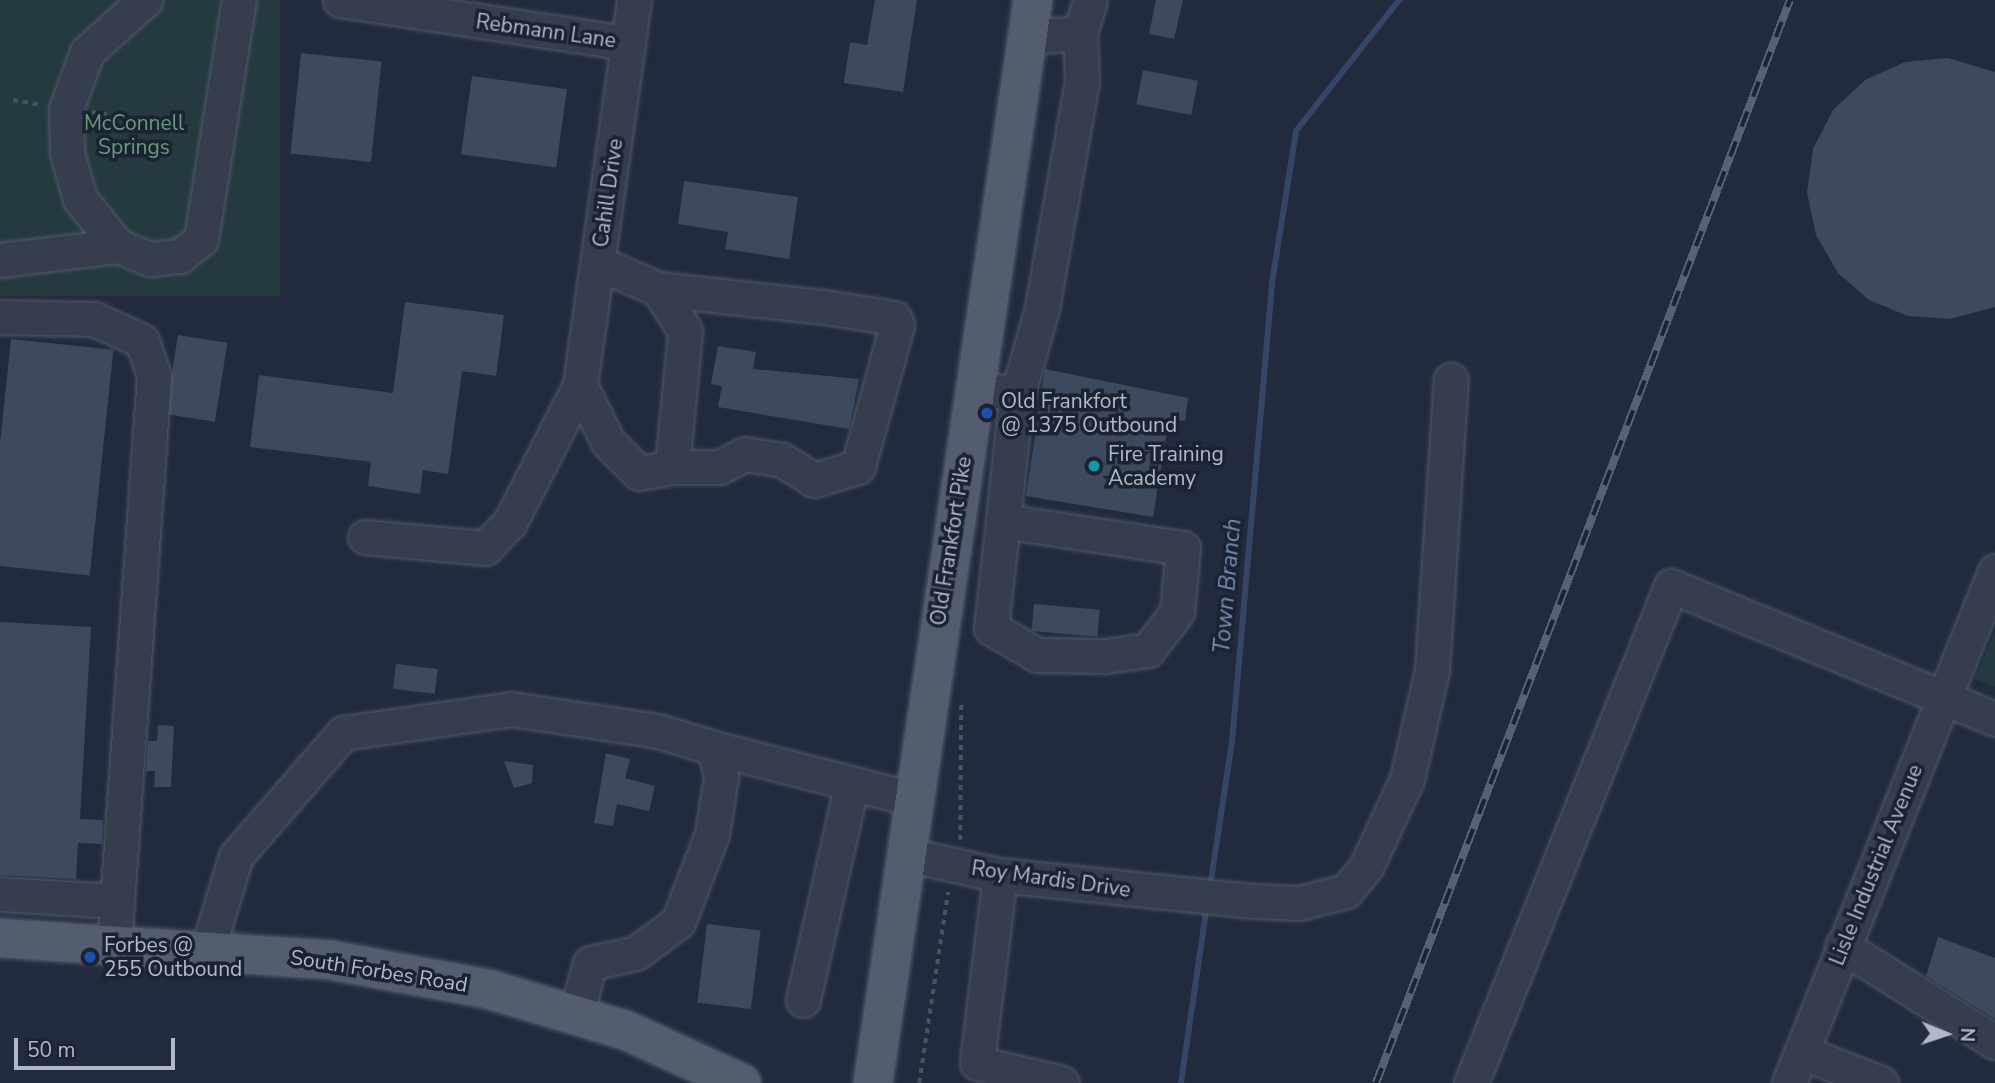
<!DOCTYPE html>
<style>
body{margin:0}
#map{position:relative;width:1995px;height:1083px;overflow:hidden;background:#222b3e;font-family:"Nunito Sans",sans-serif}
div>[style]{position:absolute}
.green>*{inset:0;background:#243a3f;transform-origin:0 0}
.stream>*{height:6px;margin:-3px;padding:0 3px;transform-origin:3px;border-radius:3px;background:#344566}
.building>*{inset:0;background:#3d495d;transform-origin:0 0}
.path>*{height:3.5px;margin-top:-1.75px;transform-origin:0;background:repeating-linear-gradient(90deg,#42575c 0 5px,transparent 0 10px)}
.roads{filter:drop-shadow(0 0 2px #515969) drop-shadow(0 0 2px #515969)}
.minor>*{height:33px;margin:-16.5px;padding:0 16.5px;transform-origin:16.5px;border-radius:16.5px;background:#363e4e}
.major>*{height:38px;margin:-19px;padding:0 19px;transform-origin:19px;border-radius:19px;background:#545d6e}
.rail>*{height:8px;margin-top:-4px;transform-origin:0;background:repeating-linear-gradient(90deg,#1b2333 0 16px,#576175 0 32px);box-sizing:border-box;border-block:2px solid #576175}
.dots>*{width:19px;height:19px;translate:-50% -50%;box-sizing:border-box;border:4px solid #1b2333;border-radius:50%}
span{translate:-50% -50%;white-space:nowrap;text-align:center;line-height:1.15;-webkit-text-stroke:7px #1b2333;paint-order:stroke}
.street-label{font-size:21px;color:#b1b9c9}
.park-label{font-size:21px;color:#679c78}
.poi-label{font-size:21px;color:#b1b9c9}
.left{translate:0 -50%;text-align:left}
.water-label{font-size:23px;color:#778cb3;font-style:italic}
.north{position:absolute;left:1911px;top:999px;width:70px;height:70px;-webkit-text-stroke:5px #1b2333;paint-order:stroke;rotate:92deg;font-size:19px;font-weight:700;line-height:28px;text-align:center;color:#b1b9c9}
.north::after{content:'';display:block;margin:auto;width:24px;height:32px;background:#b1b9c9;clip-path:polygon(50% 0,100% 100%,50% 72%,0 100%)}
.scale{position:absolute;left:14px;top:1038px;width:161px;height:32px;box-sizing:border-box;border:4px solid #b1b9c9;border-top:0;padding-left:9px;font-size:21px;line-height:24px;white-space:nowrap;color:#b1b9c9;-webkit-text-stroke:5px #1b2333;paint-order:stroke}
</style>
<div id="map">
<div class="green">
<div style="left:0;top:0;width:280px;height:296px"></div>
<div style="clip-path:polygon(1995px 631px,1995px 687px,1975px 679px)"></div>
</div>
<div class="stream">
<div style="left:1210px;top:887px;width:147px;rotate:-81.4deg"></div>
<div style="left:1232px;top:742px;width:461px;rotate:-85deg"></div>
<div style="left:1272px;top:283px;width:154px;rotate:-81deg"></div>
<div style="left:1296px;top:131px;width:167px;rotate:-51.8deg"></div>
<div style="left:1181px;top:1083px;width:180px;rotate:-81.7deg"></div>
</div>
<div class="building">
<div style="clip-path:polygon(875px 0,917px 0,903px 92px,844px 83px,850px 42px,867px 45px)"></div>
<div style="clip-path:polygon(1156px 0,1183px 0,1174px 39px,1149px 34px)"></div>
<div style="left:301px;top:53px;width:81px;height:101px;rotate:6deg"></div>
<div style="clip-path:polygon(1948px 58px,1995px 72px,1995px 307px,1950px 319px,1908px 316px,1869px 300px,1838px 273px,1816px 235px,1807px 192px,1813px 149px,1833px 110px,1865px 80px,1905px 62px)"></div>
<div style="left:1143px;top:70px;width:56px;height:35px;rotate:11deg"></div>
<div style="left:472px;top:76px;width:96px;height:79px;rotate:8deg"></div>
<div style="clip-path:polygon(684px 181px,798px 197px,789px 259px,725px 249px,728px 232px,678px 224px)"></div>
<div style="clip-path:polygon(405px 302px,504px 315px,496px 376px,462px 371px,448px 474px,423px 470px,420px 494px,368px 486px,371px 462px,250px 447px,259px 375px,393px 393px)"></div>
<div style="left:178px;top:335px;width:50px;height:80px;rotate:9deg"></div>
<div style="left:11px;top:339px;width:103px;height:227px;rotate:6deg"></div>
<div style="clip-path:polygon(718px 346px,756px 352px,753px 369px,859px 379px,849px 429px,718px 407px,722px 386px,711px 384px)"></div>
<div style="clip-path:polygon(1045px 369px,1188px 398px,1185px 421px,1169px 419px,1153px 517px,1026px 496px)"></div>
<div style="left:1034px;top:604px;width:66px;height:27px;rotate:5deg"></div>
<div style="clip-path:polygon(0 622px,91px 627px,80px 819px,103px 820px,102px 844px,78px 843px,76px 879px,0 875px)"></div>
<div style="left:396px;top:664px;width:42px;height:25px;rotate:7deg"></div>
<div style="clip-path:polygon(158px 725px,174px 726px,171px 787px,154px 787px,155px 771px,146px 771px,148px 741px,157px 741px)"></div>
<div style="clip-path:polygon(606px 753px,630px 759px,625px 778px,655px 786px,649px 811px,617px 804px,613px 826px,594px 823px)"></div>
<div style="clip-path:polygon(504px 761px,533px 765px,532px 783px,514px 788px)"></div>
<div style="left:707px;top:924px;width:54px;height:79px;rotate:7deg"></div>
<div style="clip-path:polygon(1938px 937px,1995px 958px,1995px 1019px,1926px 976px)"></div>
</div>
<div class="path">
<div style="left:13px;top:100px;width:29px;rotate:10deg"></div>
<div style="left:92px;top:112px;width:99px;rotate:8.1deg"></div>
<div style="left:960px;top:840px;width:135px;rotate:-89.6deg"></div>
<div style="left:919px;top:1083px;width:193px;rotate:-81.4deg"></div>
</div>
<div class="roads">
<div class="minor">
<div style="left:145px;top:0;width:78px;rotate:138.1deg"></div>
<div style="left:87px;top:52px;width:61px;rotate:110.2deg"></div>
<div style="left:66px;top:109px;width:44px;rotate:88.7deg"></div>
<div style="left:67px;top:153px;width:48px;rotate:74.2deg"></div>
<div style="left:80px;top:199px;width:60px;rotate:51deg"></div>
<div style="left:118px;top:246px;width:35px;rotate:22deg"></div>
<div style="left:150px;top:259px;width:30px;rotate:-6deg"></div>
<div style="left:180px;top:256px;width:27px;rotate:-39deg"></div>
<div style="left:201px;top:239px;width:242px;rotate:-81deg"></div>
<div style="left:340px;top:0;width:291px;rotate:8.5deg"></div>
<div style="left:1027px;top:37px;width:53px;rotate:-4.3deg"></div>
<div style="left:1080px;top:33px;width:34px;rotate:-73deg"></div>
<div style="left:0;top:260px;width:119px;rotate:-6.8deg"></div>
<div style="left:658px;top:289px;width:168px;rotate:6.2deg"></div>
<div style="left:825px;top:307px;width:70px;rotate:9.1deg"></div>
<div style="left:894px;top:318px;width:8px;rotate:67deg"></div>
<div style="left:897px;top:325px;width:147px;rotate:105.4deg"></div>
<div style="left:858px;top:467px;width:46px;rotate:163.5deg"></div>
<div style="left:814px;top:480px;width:38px;rotate:-148deg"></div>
<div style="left:782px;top:460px;width:37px;rotate:-171deg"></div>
<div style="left:745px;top:454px;width:28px;rotate:153deg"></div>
<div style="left:720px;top:467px;width:48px;rotate:180deg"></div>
<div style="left:0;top:317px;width:94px;rotate:1.2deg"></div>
<div style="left:94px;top:319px;width:53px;rotate:24.6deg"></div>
<div style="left:142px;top:341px;width:37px;rotate:71deg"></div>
<div style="left:154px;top:376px;width:570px;rotate:94.02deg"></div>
<div style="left:580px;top:385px;width:64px;rotate:63.8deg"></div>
<div style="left:608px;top:442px;width:44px;rotate:45deg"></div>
<div style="left:639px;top:473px;width:34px;rotate:-10deg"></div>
<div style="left:672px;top:467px;width:137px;rotate:-84.5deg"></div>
<div style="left:685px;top:331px;width:50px;rotate:-122.7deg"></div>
<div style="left:658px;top:289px;width:65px;rotate:-156.6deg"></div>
<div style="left:974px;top:389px;width:44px;rotate:5.2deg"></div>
<div style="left:1018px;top:393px;width:13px;rotate:103deg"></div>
<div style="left:1015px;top:406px;width:116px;rotate:96deg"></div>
<div style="left:1003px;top:521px;width:108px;rotate:96.4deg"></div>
<div style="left:991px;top:628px;width:53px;rotate:30.4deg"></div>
<div style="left:1037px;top:655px;width:68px;rotate:0.8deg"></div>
<div style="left:1105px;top:656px;width:43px;rotate:-7.9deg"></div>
<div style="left:1148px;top:650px;width:48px;rotate:-52.7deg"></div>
<div style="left:1177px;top:612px;width:64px;rotate:-84.6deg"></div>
<div style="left:1183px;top:548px;width:182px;rotate:-171.5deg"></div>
<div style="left:1018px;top:393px;width:88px;rotate:-74.2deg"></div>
<div style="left:1042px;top:308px;width:230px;rotate:-80deg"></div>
<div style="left:1082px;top:81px;width:48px;rotate:-92.4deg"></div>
<div style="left:365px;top:537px;width:121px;rotate:5.2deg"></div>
<div style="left:485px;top:548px;width:36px;rotate:-46deg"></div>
<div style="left:510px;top:522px;width:154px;rotate:-62.9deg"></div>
<div style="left:580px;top:385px;width:389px;rotate:-82deg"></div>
<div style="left:714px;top:748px;width:205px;rotate:14.4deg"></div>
<div style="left:905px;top:854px;width:97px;rotate:12.5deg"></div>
<div style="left:1000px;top:875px;width:254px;rotate:5.9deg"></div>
<div style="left:1253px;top:901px;width:46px;rotate:2.5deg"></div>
<div style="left:1299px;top:903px;width:49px;rotate:-14.3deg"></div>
<div style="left:1346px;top:891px;width:31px;rotate:-50deg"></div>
<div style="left:1366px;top:867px;width:97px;rotate:-65deg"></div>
<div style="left:1407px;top:779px;width:112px;rotate:-77.1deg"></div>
<div style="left:1432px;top:670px;width:291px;rotate:-86.3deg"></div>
<div style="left:1000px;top:875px;width:189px;rotate:97deg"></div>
<div style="left:977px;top:1063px;width:87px;rotate:13.2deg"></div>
<div style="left:0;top:894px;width:116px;rotate:3.5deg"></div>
<div style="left:1842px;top:946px;width:181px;rotate:32.1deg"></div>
<div style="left:207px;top:951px;width:99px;rotate:-73deg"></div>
<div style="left:236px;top:856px;width:163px;rotate:-49deg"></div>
<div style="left:343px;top:733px;width:170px;rotate:-8.1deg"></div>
<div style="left:511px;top:709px;width:149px;rotate:8.5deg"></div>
<div style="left:658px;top:731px;width:59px;rotate:16.9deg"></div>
<div style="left:714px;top:748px;width:30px;rotate:76deg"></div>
<div style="left:721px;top:777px;width:58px;rotate:99deg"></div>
<div style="left:712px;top:834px;width:94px;rotate:111.1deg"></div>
<div style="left:678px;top:922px;width:52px;rotate:143.6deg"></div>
<div style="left:636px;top:953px;width:47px;rotate:167.7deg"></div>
<div style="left:590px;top:963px;width:53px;rotate:105.4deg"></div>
<div style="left:803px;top:1000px;width:222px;rotate:-77.3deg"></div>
<div style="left:1801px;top:1052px;width:86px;rotate:21.2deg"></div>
<div style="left:1471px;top:1083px;width:536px;rotate:-68.08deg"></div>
<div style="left:1671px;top:586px;width:295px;rotate:22.3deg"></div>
<div style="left:1944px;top:698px;width:137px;rotate:-68.1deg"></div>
<div style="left:1789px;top:1083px;width:415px;rotate:-68.1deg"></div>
<div style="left:1944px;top:698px;width:55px;rotate:22.4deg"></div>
</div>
<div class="major">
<div style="left:0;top:938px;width:331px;rotate:3.8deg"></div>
<div style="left:330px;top:960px;width:161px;rotate:10.4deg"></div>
<div style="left:488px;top:989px;width:143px;rotate:16.7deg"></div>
<div style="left:625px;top:1030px;width:128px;rotate:24.6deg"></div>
<div style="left:873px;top:1083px;width:1095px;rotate:-81.6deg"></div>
</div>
</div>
<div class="rail">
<div style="left:1376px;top:1083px;width:1159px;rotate:-69.08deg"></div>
</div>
<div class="dots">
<div style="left:987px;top:413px;background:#1a4fb4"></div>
<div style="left:1094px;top:466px;background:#0f9aa8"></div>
<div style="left:90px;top:957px;background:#1a4fb4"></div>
</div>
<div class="street-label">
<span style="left:546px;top:31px;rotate:8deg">Rebmann Lane</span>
<span style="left:608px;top:193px;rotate:-82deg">Cahill Drive</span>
<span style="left:951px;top:541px;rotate:-81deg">Old Frankfort Pike</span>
<span style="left:1876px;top:865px;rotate:-68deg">Lisle Industrial Avenue</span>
<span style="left:1051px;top:879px;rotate:8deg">Roy Mardis Drive</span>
<span style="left:379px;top:971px;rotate:9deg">South Forbes Road</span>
</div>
<div class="park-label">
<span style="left:134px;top:135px">McConnell<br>Springs</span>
</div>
<div class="poi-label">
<span class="left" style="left:1001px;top:413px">Old Frankfort<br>@ 1375 Outbound</span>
<span class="left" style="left:1108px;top:466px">Fire Training<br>Academy</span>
<span class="left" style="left:104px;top:957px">Forbes @<br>255 Outbound</span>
</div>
<div class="water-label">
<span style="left:1228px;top:586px;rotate:-85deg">Town Branch</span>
</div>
<div class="north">N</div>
<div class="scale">50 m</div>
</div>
